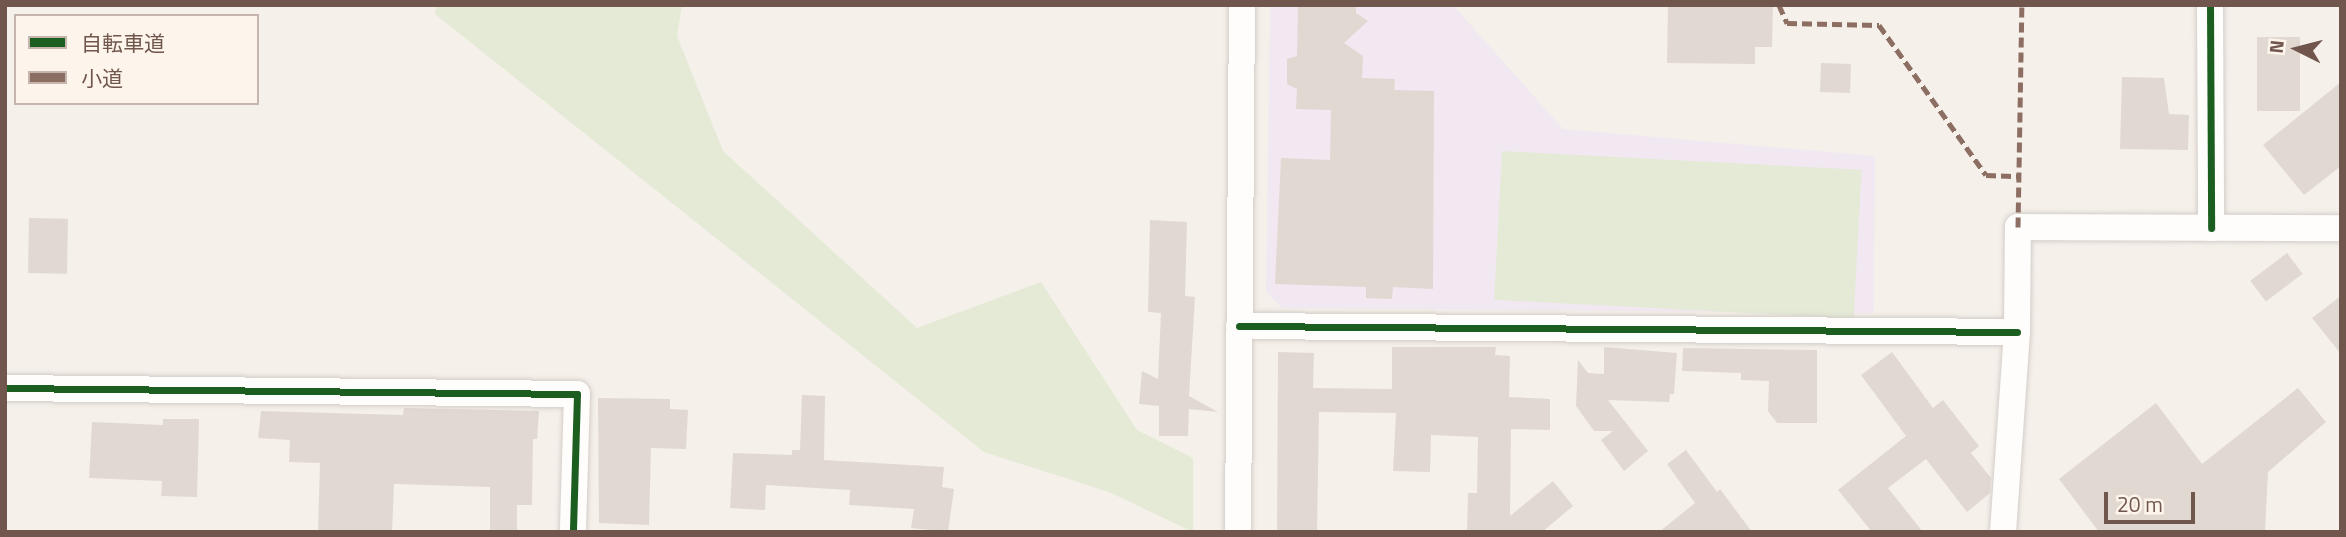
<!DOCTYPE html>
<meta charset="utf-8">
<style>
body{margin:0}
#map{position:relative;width:2346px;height:537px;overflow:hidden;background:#f5f0ea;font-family:"Titillium Web","Noto Sans JP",sans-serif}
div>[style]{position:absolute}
.education>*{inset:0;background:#f1e8f1}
.green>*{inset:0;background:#e4ead6;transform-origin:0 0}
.building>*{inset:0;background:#e1d8d2;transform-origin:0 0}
.roads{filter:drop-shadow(0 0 2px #d4cdc9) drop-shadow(0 0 2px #d4cdc9)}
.street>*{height:26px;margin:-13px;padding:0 13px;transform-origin:13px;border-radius:13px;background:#fefdfc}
.quiet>*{height:5px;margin-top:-2.5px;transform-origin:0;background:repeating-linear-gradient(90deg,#8d6e63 0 10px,transparent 0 15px)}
.cycleway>*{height:7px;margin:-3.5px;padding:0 3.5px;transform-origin:3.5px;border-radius:3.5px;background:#1b5e20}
span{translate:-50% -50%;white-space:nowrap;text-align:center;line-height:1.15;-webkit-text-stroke:5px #fdf4eb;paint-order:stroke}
.frame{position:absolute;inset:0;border:7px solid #71564d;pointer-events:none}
.legend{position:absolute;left:14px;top:14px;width:245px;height:91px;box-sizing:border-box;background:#fdf4eb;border:2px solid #c5b5ac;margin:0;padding:9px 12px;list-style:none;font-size:21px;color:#71564d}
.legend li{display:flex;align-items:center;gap:14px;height:35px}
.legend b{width:35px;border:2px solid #c5b5ac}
.north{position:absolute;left:2262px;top:14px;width:70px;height:70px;-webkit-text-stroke:5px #fdf4eb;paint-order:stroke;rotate:276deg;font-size:19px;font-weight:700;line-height:28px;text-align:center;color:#71564d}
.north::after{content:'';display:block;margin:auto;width:24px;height:32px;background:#71564d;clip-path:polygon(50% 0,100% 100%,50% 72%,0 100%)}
.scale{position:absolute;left:2104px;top:492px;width:91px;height:32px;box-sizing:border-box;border:4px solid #71564d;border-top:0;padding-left:9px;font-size:21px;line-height:24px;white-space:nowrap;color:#71564d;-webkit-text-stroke:5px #fdf4eb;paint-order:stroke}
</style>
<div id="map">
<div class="education">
<div style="clip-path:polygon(1270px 5px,1453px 5px,1563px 129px,1875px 156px,1874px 313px,1282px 308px,1266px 292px)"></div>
</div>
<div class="green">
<div style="clip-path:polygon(437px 5px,682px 5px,677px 36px,723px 151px,917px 328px,1041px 282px,1137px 430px,1193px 458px,1193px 532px,1109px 492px,984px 452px,435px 14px)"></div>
<div style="left:1502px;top:151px;width:360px;height:149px;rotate:3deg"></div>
</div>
<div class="building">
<div style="clip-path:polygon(1298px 5px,1356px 5px,1356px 13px,1368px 21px,1344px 43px,1363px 56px,1362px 78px,1395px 79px,1394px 90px,1434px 91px,1433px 289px,1393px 287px,1392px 299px,1366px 298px,1366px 287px,1275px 284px,1281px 158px,1330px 160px,1331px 110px,1296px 109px,1297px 89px,1287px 84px,1287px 59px,1297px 56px)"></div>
<div style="clip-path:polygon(1668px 5px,1773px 7px,1772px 47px,1755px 47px,1755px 64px,1667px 63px)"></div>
<div style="left:2257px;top:37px;width:43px;height:74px"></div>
<div style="left:1821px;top:63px;width:30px;height:29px;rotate:2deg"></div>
<div style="clip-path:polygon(2122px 77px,2164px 78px,2169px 114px,2189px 115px,2188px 150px,2120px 149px)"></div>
<div style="clip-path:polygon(2341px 82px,2341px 166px,2304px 195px,2263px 145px)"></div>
<div style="left:29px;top:218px;width:39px;height:55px;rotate:1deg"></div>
<div style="clip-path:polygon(1150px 220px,1187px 222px,1185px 296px,1195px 297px,1189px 396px,1218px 412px,1189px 409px,1188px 436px,1159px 436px,1159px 406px,1139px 404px,1142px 371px,1158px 379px,1161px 313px,1148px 312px)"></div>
<div style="left:2287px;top:253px;width:26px;height:46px;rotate:53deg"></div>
<div style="clip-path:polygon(2341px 296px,2341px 354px,2312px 318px)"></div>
<div style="clip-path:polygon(1392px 347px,1496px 347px,1495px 355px,1510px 356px,1509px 397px,1550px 399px,1550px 430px,1511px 429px,1510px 516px,1553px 481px,1573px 506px,1542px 532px,1467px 532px,1468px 493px,1477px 493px,1478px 437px,1431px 435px,1430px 472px,1393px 471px,1396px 413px,1319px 412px,1317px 532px,1277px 532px,1278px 352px,1314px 353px,1313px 388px,1392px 389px)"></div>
<div style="clip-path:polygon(1604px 347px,1677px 353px,1674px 394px,1670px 394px,1669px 402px,1608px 400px,1648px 451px,1624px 471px,1601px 440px,1613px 431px,1594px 431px,1576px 406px,1578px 360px,1588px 373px,1604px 374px)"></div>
<div style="clip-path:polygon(1683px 348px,1817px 350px,1817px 423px,1777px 423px,1768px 411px,1769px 381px,1741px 380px,1741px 373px,1682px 371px)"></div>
<div style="clip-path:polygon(1892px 352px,1933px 408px,1943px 400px,1979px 446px,1971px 453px,1991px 478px,1990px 493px,1967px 512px,1926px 459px,1888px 488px,1923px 532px,1872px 532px,1838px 490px,1906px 436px,1861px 375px)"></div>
<div style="clip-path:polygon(2298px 388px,2326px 422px,2268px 472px,2265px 532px,2099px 532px,2059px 479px,2156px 403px,2202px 464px)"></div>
<div style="clip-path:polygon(802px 395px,825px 396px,824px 460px,944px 467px,942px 487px,954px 489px,948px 532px,911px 528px,914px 509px,849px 505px,850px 490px,766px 485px,765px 510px,730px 508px,733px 453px,792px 455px,792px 450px,800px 450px)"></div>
<div style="clip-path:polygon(598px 398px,670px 399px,670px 409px,688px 410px,686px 449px,651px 448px,649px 525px,599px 523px)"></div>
<div style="clip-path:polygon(404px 408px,539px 411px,537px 439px,533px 439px,532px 505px,517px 505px,517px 532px,490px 532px,490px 487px,394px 484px,392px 532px,318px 532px,320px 463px,289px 462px,290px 440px,258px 438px,261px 411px,403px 415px)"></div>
<div style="clip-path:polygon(163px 419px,199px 419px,197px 497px,161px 496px,162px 481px,89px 478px,92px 422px,163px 425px)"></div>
<div style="clip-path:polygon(1686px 450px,1717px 492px,1720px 489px,1752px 532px,1659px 532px,1695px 503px,1667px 464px)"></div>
</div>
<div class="roads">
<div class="street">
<div style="left:2210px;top:5px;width:223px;rotate:89.7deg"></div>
<div style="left:1239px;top:326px;width:778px;rotate:0.44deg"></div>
<div style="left:5px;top:388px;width:572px;rotate:0.6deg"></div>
<div style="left:577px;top:394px;width:138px;rotate:91.7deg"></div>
<div style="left:1238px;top:532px;width:527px;rotate:-89.57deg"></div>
<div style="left:2003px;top:532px;width:200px;rotate:-86deg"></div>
<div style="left:2017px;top:332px;width:105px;rotate:-89.5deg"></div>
<div style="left:2018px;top:227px;width:323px;rotate:0.2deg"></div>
</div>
</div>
<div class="quiet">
<div style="left:1779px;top:5px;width:20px;rotate:66deg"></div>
<div style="left:1787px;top:23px;width:92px;rotate:1.2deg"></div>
<div style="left:1879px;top:25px;width:184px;rotate:54.5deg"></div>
<div style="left:1986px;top:175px;width:33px;rotate:2deg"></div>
<div style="left:2018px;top:227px;width:222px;rotate:-89deg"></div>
</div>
<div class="cycleway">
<div style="left:2210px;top:5px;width:223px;rotate:89.7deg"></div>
<div style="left:1239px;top:326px;width:778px;rotate:0.44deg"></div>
<div style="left:5px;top:388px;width:572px;rotate:0.6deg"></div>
<div style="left:577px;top:394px;width:138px;rotate:91.7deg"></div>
</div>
<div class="frame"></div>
<ul class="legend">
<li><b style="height:9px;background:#1b5e20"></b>自転車道</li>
<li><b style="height:9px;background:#8d6e63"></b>小道</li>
</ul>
<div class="north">N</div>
<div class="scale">20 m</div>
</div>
